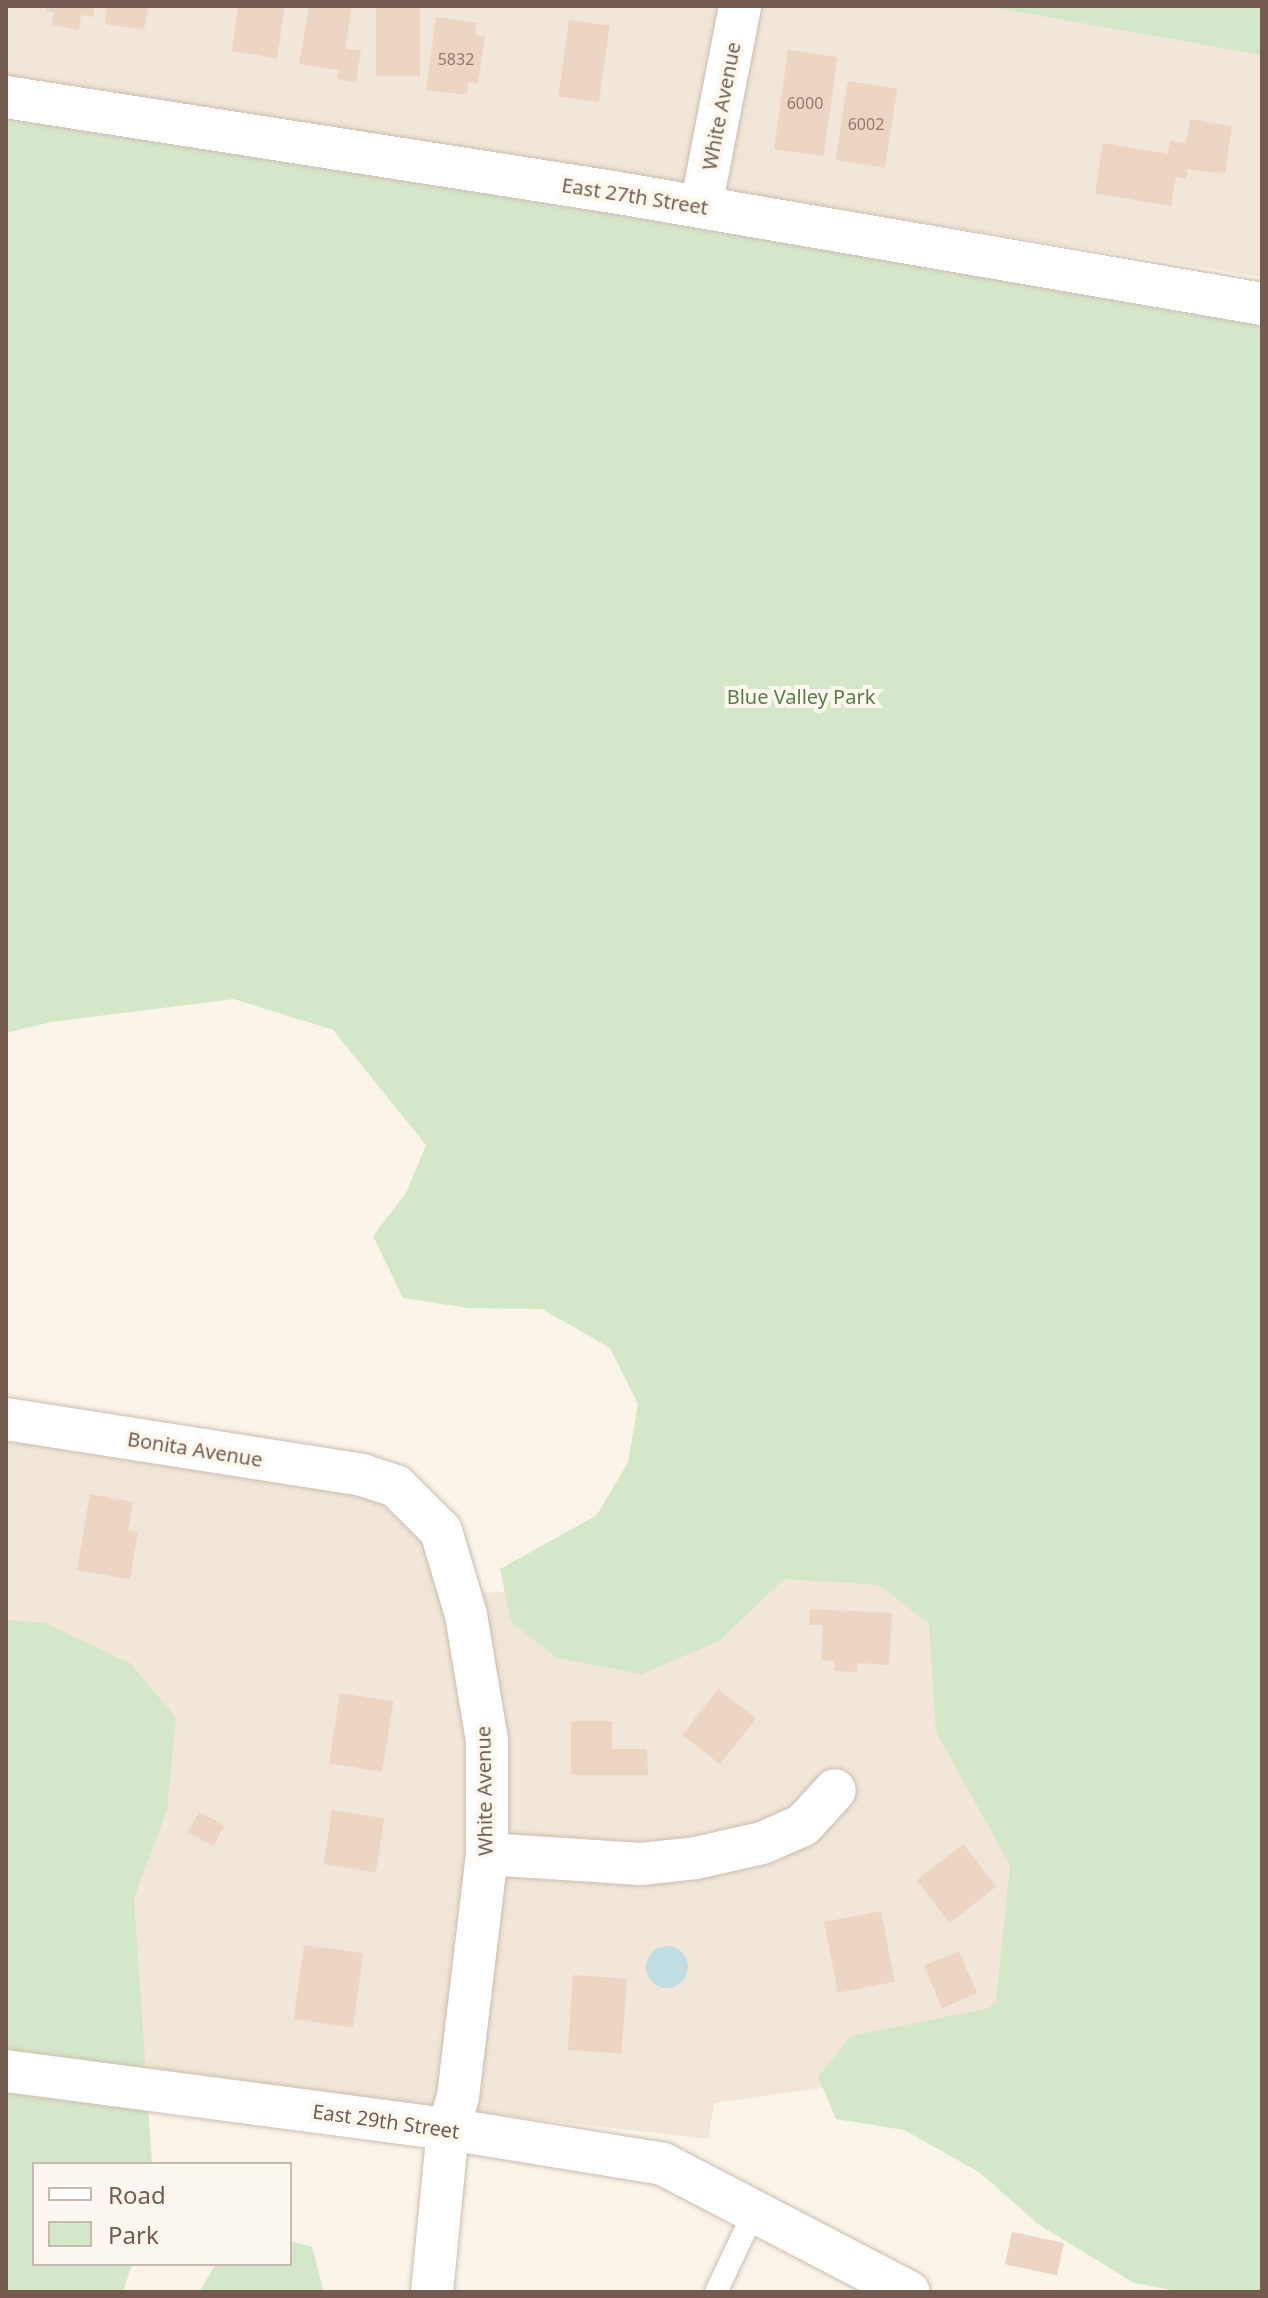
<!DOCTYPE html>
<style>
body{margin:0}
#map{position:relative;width:1268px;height:2298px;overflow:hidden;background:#faf4e9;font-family:"Noto Sans",sans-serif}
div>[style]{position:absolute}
.residential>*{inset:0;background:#f1e6d8}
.green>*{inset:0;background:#d5e7c9}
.water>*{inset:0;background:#bfdde2}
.round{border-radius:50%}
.building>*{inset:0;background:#edd5c4;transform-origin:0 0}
.roads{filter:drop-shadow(0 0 2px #ccbcb0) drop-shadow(0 0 2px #ccbcb0)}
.lane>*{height:22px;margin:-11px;padding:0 11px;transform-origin:11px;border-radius:11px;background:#fff}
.street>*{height:42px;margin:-21px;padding:0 21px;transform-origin:21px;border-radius:21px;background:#fff}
span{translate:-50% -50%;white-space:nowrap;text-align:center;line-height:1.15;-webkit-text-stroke:8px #fdf8ef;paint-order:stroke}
.number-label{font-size:16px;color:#927a6c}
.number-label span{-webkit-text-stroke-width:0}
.street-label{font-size:20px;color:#735c4f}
.park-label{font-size:20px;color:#597c4b}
.frame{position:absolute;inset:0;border:8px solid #735c4f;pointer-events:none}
.legend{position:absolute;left:32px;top:2162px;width:260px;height:104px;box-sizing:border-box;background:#fdf8ef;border:2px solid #c6baaf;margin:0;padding:10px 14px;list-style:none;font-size:24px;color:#735c4f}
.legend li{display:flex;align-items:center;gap:16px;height:40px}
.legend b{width:40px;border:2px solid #c6baaf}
</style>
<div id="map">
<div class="residential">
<div style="clip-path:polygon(6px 6px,1047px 6px,1262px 45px,1262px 277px,6px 76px)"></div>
<div style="clip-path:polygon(6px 1438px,364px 1493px,425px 1537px,441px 1595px,701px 1582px,797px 1568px,947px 1579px,1045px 1885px,1037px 2058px,714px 2103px,708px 2139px,385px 2102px,6px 2050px)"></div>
</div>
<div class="green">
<div style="clip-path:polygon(985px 6px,1262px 6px,1262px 55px)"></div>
<div style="clip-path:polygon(6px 99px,1262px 304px,1262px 2292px,1183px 2292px,1134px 2283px,1038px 2224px,979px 2172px,904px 2130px,836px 2119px,818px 2077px,851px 2036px,989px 2008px,996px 2001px,1010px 1865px,936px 1732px,929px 1624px,879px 1585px,784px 1579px,719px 1641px,642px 1674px,557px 1658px,511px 1622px,500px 1569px,597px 1515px,628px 1462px,638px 1404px,610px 1348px,542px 1309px,469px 1308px,403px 1298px,373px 1236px,406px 1193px,426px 1145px,333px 1030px,234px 999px,51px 1022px,6px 1033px)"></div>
<div style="clip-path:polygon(6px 1620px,45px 1623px,130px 1663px,176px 1718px,167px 1810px,134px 1898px,152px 2164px,34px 2164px,34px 2264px,132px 2264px,123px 2292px,6px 2292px)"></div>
<div style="clip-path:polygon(290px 2241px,312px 2247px,324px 2292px,199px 2292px,216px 2264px,290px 2264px)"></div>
</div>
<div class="water">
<div class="round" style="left:646px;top:1946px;width:42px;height:42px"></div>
</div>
<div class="building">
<div style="clip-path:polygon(47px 6px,95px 6px,93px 17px,81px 15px,79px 30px,52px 25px,54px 12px,46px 11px)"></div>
<div style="clip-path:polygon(107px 6px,148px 6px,144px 30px,105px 24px)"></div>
<div style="clip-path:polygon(238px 6px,285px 6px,277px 58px,232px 51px)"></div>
<div style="clip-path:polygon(309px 6px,352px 6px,345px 48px,361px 51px,356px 82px,337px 79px,339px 70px,299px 64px)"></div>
<div style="left:376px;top:6px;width:44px;height:70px"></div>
<div style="clip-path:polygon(436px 17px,476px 23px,475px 35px,485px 36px,478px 83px,468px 82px,467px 95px,426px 90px)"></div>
<div style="left:569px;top:20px;width:41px;height:77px;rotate:8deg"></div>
<div style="left:788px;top:50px;width:50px;height:100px;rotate:8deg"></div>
<div style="left:848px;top:81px;width:50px;height:80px;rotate:9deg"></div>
<div style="clip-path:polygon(1190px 119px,1232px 126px,1225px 174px,1188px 169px,1186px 179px,1176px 177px,1171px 206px,1095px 193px,1103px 143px,1168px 154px,1170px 141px,1186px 143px)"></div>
<div style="clip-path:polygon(90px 1494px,133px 1502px,128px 1530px,138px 1532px,130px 1579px,77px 1570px)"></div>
<div style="clip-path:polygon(810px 1609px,892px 1613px,889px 1665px,858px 1663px,857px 1672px,834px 1671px,835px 1661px,821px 1660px,823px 1625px,809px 1625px)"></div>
<div style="left:718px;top:1689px;width:48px;height:58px;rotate:38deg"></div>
<div style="left:340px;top:1693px;width:54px;height:71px;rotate:9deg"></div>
<div style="clip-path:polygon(571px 1721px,612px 1721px,612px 1749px,647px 1749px,648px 1775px,571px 1775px)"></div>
<div style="left:332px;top:1810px;width:53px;height:55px;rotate:9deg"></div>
<div style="left:199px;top:1812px;width:29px;height:23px;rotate:29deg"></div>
<div style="left:963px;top:1844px;width:54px;height:59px;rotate:52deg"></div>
<div style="left:881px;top:1911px;width:72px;height:58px;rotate:79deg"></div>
<div style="left:304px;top:1945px;width:60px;height:75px;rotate:8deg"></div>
<div style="left:959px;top:1951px;width:46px;height:38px;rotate:67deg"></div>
<div style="left:573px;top:1975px;width:54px;height:75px;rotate:4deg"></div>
<div style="left:1012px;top:2232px;width:53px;height:33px;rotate:12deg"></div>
</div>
<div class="roads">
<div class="lane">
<div style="left:716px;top:2292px;width:91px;rotate:-64.6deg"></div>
</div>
<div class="street">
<div style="left:6px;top:97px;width:614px;rotate:8.9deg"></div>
<div style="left:613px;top:192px;width:659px;rotate:9.79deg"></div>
<div style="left:701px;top:207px;width:205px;rotate:-79deg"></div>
<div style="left:6px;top:1419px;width:360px;rotate:8.9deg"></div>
<div style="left:362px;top:1475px;width:36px;rotate:18deg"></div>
<div style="left:396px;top:1486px;width:64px;rotate:45deg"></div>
<div style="left:441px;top:1531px;width:88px;rotate:73.4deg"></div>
<div style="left:466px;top:1615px;width:128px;rotate:80.5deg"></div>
<div style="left:487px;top:1741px;width:113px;rotate:90deg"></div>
<div style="left:487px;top:1854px;width:245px;rotate:96.8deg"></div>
<div style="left:458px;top:2097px;width:34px;rotate:107deg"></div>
<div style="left:448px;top:2129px;width:164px;rotate:95.6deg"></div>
<div style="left:487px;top:1854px;width:154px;rotate:3.7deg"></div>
<div style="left:641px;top:1864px;width:55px;rotate:-6.2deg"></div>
<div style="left:696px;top:1858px;width:68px;rotate:-12.8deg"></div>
<div style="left:762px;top:1843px;width:45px;rotate:-23.7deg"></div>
<div style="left:803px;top:1825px;width:47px;rotate:-47.6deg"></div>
<div style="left:6px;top:2071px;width:446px;rotate:7.5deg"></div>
<div style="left:448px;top:2129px;width:218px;rotate:9.2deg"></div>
<div style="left:663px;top:2164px;width:277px;rotate:27.5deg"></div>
</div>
</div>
<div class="number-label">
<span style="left:456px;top:59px">5832</span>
<span style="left:805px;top:103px">6000</span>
<span style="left:866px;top:124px">6002</span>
</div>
<div class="street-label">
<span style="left:721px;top:106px;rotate:-79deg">White Avenue</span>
<span style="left:635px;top:196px;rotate:9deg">East 27th Street</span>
<span style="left:195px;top:1449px;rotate:9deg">Bonita Avenue</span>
<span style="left:484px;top:1791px;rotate:-91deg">White Avenue</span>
<span style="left:386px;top:2121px;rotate:8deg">East 29th Street</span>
</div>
<div class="park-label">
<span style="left:801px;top:696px">Blue Valley Park</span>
</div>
<div class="frame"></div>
<ul class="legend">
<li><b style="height:10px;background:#fff"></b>Road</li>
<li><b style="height:22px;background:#d5e7c9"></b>Park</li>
</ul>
</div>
